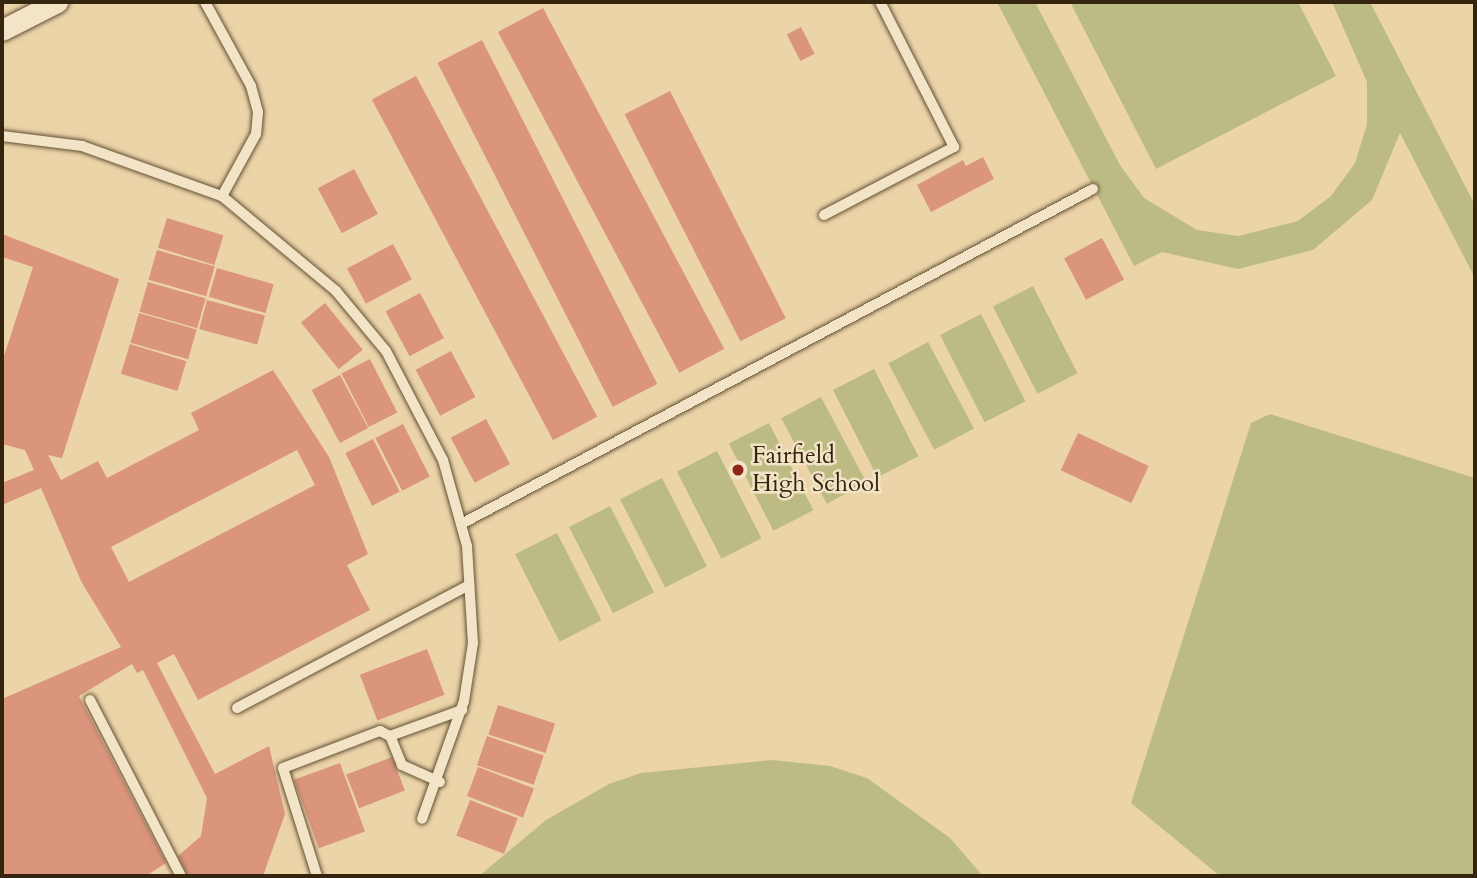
<!DOCTYPE html>
<style>
body{margin:0}
#map{position:relative;width:1477px;height:878px;overflow:hidden;background:#ecd4a9;font-family:Cardo,serif}
div>[style]{position:absolute}
.green>*{inset:0;background:#bdbb84;transform-origin:0 0}
.building>*{inset:0;background:#db957d;transform-origin:0 0}
.roads{filter:drop-shadow(0 0 2px #635135) drop-shadow(0 0 2px #635135)}
.service>*{height:10px;margin:-5px;padding:0 5px;transform-origin:5px;border-radius:5px;background:#f3e3c7}
.minor>*{height:21px;margin:-10.5px;padding:0 10.5px;transform-origin:10.5px;border-radius:10.5px;background:#f3e3c7}
.dots>*{width:19px;height:19px;translate:-50% -50%;box-sizing:border-box;border:4px solid #f3e3c7;border-radius:50%}
span{translate:-50% -50%;white-space:nowrap;text-align:center;line-height:1.15;-webkit-text-stroke:5px #f3e3c7;paint-order:stroke}
.poi-label{font-size:24px;color:#35250e}
.left{translate:0 -50%;text-align:left}
.frame{position:absolute;inset:0;border:4px solid #35250e;pointer-events:none}
</style>
<div id="map">
<div class="green">
<div style="clip-path:polygon(997px 2px,1035px 2px,1120px 165px,1144px 198px,1197px 230px,1238px 236px,1298px 221px,1331px 196px,1355px 163px,1367px 124px,1367px 82px,1332px 2px,1370px 2px,1475px 205px,1475px 278px,1400px 133px,1372px 200px,1313px 250px,1238px 269px,1162px 252px,1134px 266px)"></div>
<div style="clip-path:polygon(1070px 2px,1298px 2px,1336px 76px,1156px 169px)"></div>
<div style="left:1033px;top:286px;width:98px;height:45px;rotate:63deg"></div>
<div style="left:981px;top:314px;width:98px;height:46px;rotate:63deg"></div>
<div style="left:928px;top:342px;width:98px;height:45px;rotate:62deg"></div>
<div style="left:874px;top:369px;width:98px;height:46px;rotate:63deg"></div>
<div style="left:821px;top:397px;width:97px;height:45px;rotate:62deg"></div>
<div style="clip-path:polygon(1270px 414px,1475px 478px,1475px 876px,1220px 876px,1131px 803px,1251px 423px)"></div>
<div style="left:769px;top:423px;width:98px;height:45px;rotate:63deg"></div>
<div style="left:717px;top:451px;width:98px;height:45px;rotate:63deg"></div>
<div style="left:662px;top:478px;width:99px;height:47px;rotate:63deg"></div>
<div style="left:610px;top:506px;width:97px;height:46px;rotate:63deg"></div>
<div style="left:557px;top:533px;width:98px;height:47px;rotate:63deg"></div>
<div style="clip-path:polygon(772px 760px,830px 766px,867px 778px,950px 838px,983px 876px,479px 876px,546px 820px,609px 784px,641px 773px)"></div>
</div>
<div class="building">
<div style="left:543px;top:8px;width:386px;height:51px;rotate:62deg"></div>
<div style="left:801px;top:27px;width:30px;height:16px;rotate:63deg"></div>
<div style="left:482px;top:40px;width:386px;height:50px;rotate:63deg"></div>
<div style="left:416px;top:76px;width:386px;height:50px;rotate:62deg"></div>
<div style="left:670px;top:91px;width:255px;height:51px;rotate:63deg"></div>
<div style="clip-path:polygon(983px 157px,994px 179px,931px 212px,917px 185px,963px 160px,966px 166px)"></div>
<div style="left:354px;top:169px;width:51px;height:41px;rotate:62deg"></div>
<div style="left:167px;top:218px;width:59px;height:31px;rotate:17deg"></div>
<div style="clip-path:polygon(evenodd,2px 234px,119px 279px,62px 458px,48px 455px,61px 480px,98px 461px,107px 478px,199px 430px,191px 413px,273px 370px,329px 457px,368px 554px,347px 565px,370px 610px,198px 700px,174px 654px,157px 663px,215px 774px,269px 746px,285px 814px,263px 876px,188px 876px,178px 856px,201px 836px,207px 798px,143px 670px,137px 673px,132px 664px,79px 696px,166px 863px,146px 876px,2px 876px,2px 699px,121px 647px,82px 583px,41px 488px,2px 505px,2px 483px,34px 470px,25px 450px,2px 444px,2px 362px,33px 267px,2px 257px,2px 234px,297px 450px,315px 485px,129px 582px,111px 547px,297px 450px)"></div>
<div style="left:1102px;top:238px;width:47px;height:43px;rotate:62deg"></div>
<div style="left:393px;top:244px;width:40px;height:52px;rotate:62deg"></div>
<div style="left:157px;top:250px;width:60px;height:31px;rotate:16deg"></div>
<div style="left:217px;top:268px;width:59px;height:30px;rotate:16deg"></div>
<div style="left:148px;top:282px;width:60px;height:31px;rotate:16deg"></div>
<div style="left:420px;top:293px;width:51px;height:39px;rotate:62deg"></div>
<div style="left:207px;top:300px;width:60px;height:30px;rotate:15deg"></div>
<div style="left:325px;top:303px;width:60px;height:31px;rotate:51deg"></div>
<div style="left:139px;top:313px;width:60px;height:31px;rotate:16deg"></div>
<div style="left:130px;top:344px;width:59px;height:31px;rotate:17deg"></div>
<div style="left:451px;top:351px;width:52px;height:40px;rotate:62deg"></div>
<div style="left:370px;top:359px;width:60px;height:32px;rotate:63deg"></div>
<div style="left:340px;top:375px;width:60px;height:32px;rotate:62deg"></div>
<div style="left:486px;top:419px;width:51px;height:40px;rotate:62deg"></div>
<div style="left:403px;top:424px;width:59px;height:31px;rotate:63deg"></div>
<div style="left:1078px;top:433px;width:78px;height:41px;rotate:25deg"></div>
<div style="left:373px;top:439px;width:59px;height:31px;rotate:63deg"></div>
<div style="left:427px;top:649px;width:49px;height:72px;rotate:69deg"></div>
<div style="left:498px;top:705px;width:60px;height:31px;rotate:18deg"></div>
<div style="left:487px;top:736px;width:60px;height:31px;rotate:19deg"></div>
<div style="left:392px;top:757px;width:36px;height:49px;rotate:69deg"></div>
<div style="left:340px;top:763px;width:73px;height:49px;rotate:70deg"></div>
<div style="left:478px;top:767px;width:60px;height:31px;rotate:21deg"></div>
<div style="left:470px;top:800px;width:51px;height:38px;rotate:21deg"></div>
</div>
<div class="roads">
<div class="service">
<div style="left:205px;top:2px;width:96px;rotate:61.3deg"></div>
<div style="left:251px;top:86px;width:27px;rotate:75deg"></div>
<div style="left:258px;top:112px;width:22px;rotate:95deg"></div>
<div style="left:256px;top:134px;width:71px;rotate:118.7deg"></div>
<div style="left:2px;top:136px;width:81px;rotate:7.1deg"></div>
<div style="left:82px;top:146px;width:149px;rotate:19.7deg"></div>
<div style="left:222px;top:196px;width:148px;rotate:39.8deg"></div>
<div style="left:336px;top:291px;width:78px;rotate:50.2deg"></div>
<div style="left:386px;top:351px;width:123px;rotate:62.4deg"></div>
<div style="left:443px;top:460px;width:89px;rotate:74.4deg"></div>
<div style="left:467px;top:546px;width:97px;rotate:86.5deg"></div>
<div style="left:473px;top:643px;width:59px;rotate:98.8deg"></div>
<div style="left:464px;top:701px;width:125px;rotate:109.6deg"></div>
<div style="left:824px;top:215px;width:147px;rotate:-27.6deg"></div>
<div style="left:954px;top:147px;width:163px;rotate:-117deg"></div>
<div style="left:463px;top:523px;width:713px;rotate:-27.93deg"></div>
<div style="left:90px;top:700px;width:198px;rotate:62.7deg"></div>
<div style="left:237px;top:708px;width:263px;rotate:-27.9deg"></div>
<div style="left:440px;top:782px;width:42px;rotate:-155.9deg"></div>
<div style="left:402px;top:765px;width:31px;rotate:-112deg"></div>
<div style="left:390px;top:736px;width:77px;rotate:-19.9deg"></div>
<div style="left:317px;top:876px;width:113px;rotate:-107.5deg"></div>
<div style="left:283px;top:768px;width:104px;rotate:-20.9deg"></div>
<div style="left:380px;top:731px;width:11px;rotate:27deg"></div>
</div>
<div class="minor">
<div style="left:2px;top:30px;width:62px;rotate:-27deg"></div>
</div>
</div>
<div class="dots">
<div style="left:738px;top:470px;background:#8f2418"></div>
</div>
<div class="poi-label">
<span class="left" style="left:752px;top:470px">Fairfield<br>High School</span>
</div>
<div class="frame"></div>
</div>
